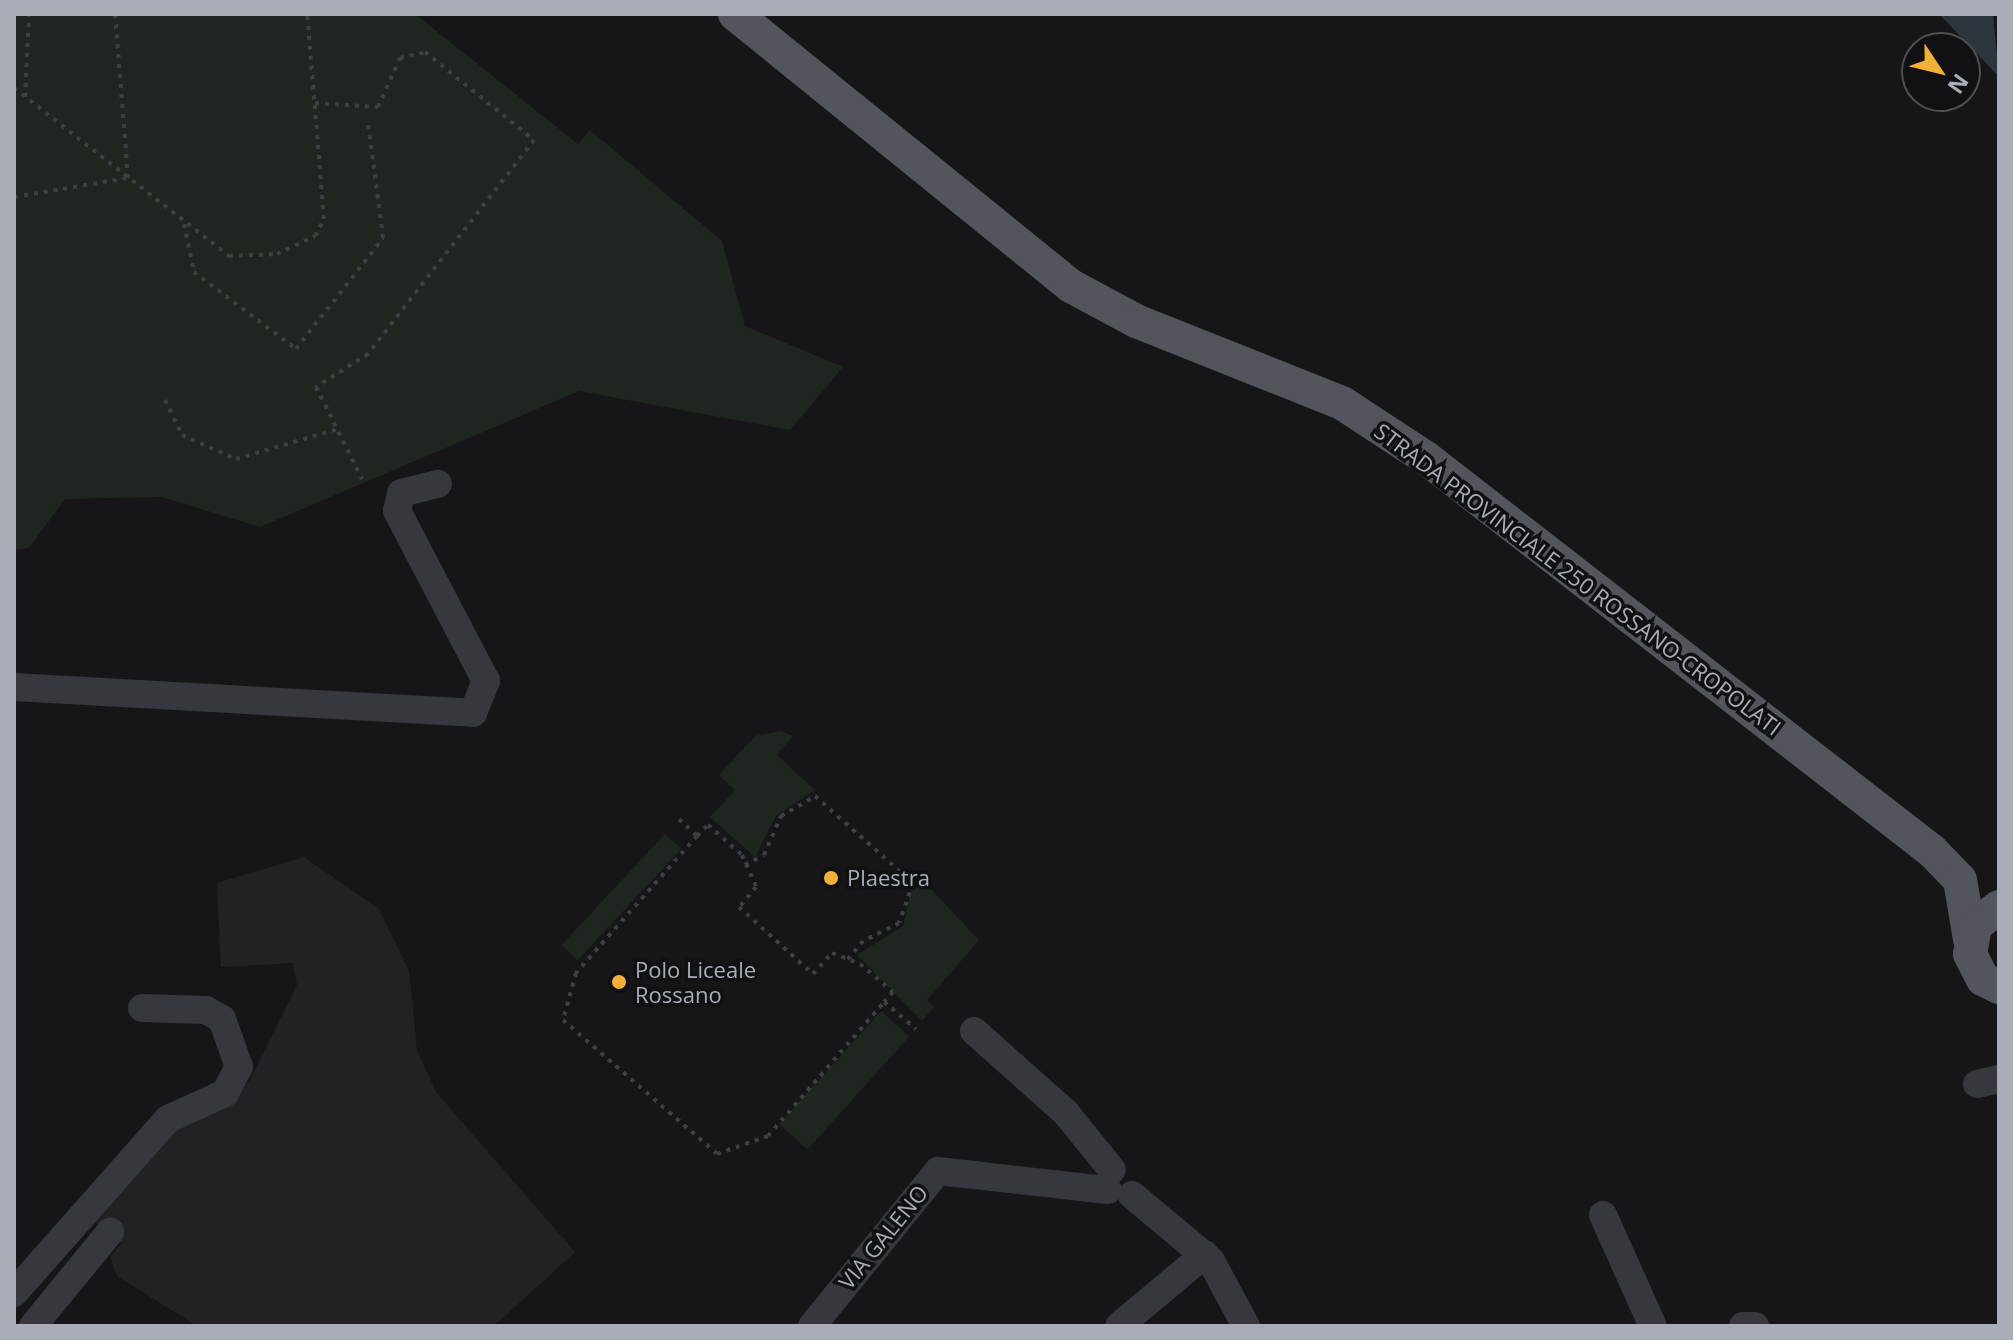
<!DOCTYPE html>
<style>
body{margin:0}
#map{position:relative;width:2013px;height:1340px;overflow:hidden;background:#161618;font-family:"Open Sans",sans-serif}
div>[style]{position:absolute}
.built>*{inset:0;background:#222225}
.green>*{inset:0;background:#1e261f;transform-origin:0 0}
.water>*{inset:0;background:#2c353c}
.path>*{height:4px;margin-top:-2px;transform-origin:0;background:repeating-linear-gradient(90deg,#3d3f44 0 4px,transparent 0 10px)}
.minor>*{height:28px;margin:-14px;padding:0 14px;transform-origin:14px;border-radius:14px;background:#37383d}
.major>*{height:34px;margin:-17px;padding:0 17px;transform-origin:17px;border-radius:17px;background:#53555c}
.dots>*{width:22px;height:22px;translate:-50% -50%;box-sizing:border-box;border:4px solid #111113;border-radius:50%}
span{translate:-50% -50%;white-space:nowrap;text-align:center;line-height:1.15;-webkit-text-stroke:7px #111113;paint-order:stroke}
.street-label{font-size:22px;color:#a8adb8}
.poi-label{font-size:22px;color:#a8adb8}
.left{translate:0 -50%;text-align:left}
.frame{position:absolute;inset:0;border:16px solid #a8adb8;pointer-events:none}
.north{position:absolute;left:1901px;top:32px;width:80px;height:80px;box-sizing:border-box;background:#111113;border:2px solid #4d4f55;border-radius:50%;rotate:125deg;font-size:22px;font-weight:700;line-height:32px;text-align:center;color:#a8adb8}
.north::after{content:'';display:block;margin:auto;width:28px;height:36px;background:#f2b134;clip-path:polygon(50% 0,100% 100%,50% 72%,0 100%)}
</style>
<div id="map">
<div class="built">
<div style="clip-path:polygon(304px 857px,379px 909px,409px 971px,417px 1050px,436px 1092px,575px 1252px,494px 1326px,197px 1326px,117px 1276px,110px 1257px,121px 1243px,91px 1219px,171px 1130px,230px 1102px,250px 1080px,297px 985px,293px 963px,221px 967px,217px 883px)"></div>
</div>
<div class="green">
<div style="clip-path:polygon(14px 14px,415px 14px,578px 144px,590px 130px,722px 241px,745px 326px,843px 367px,790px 430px,579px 391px,260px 527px,162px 497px,65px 499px,29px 548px,14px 550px)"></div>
<div style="clip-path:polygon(781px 731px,793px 736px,777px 755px,815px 790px,776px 816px,755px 857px,710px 817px,735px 790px,719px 775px,755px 736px)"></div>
<div style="left:665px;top:834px;width:22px;height:152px;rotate:43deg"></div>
<div style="clip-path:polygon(922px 880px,979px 940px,927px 1000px,934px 1007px,922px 1021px,857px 955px,903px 926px,911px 892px)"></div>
<div style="left:881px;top:1011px;width:38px;height:152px;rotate:42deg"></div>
</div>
<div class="water">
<div style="clip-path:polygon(1939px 14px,1993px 14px,1999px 77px)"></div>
</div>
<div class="path">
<div style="left:14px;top:88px;width:273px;rotate:38deg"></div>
<div style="left:229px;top:256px;width:48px;rotate:-2.4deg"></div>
<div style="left:277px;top:254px;width:42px;rotate:-25.3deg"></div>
<div style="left:315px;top:236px;width:19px;rotate:-62deg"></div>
<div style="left:324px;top:219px;width:206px;rotate:-94.7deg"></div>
<div style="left:25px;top:97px;width:83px;rotate:-87.2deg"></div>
<div style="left:315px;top:103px;width:63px;rotate:3.6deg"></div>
<div style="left:378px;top:107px;width:54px;rotate:-65.8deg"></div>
<div style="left:400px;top:58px;width:26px;rotate:-13deg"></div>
<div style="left:425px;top:52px;width:140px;rotate:38.9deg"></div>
<div style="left:534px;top:140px;width:271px;rotate:127.8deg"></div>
<div style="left:368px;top:354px;width:62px;rotate:147.6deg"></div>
<div style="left:316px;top:387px;width:103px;rotate:63.4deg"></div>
<div style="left:14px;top:197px;width:116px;rotate:-9.5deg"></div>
<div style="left:128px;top:178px;width:165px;rotate:-94.5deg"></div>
<div style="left:184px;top:224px;width:49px;rotate:78.2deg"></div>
<div style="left:194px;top:272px;width:128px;rotate:37deg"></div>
<div style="left:296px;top:349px;width:141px;rotate:-51.9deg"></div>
<div style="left:383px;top:238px;width:116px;rotate:-97.4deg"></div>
<div style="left:165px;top:400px;width:39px;rotate:64deg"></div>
<div style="left:182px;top:435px;width:59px;rotate:24deg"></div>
<div style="left:236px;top:459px;width:106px;rotate:-16.4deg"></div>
<div style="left:679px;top:819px;width:25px;rotate:43deg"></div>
<div style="left:697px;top:836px;width:183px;rotate:131.5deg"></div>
<div style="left:576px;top:973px;width:49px;rotate:105.5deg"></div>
<div style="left:563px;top:1020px;width:204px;rotate:41deg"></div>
<div style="left:717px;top:1154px;width:54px;rotate:-19.4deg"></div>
<div style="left:768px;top:1136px;width:177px;rotate:-49.1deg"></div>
<div style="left:884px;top:1002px;width:42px;rotate:40.2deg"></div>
<div style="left:697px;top:836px;width:16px;rotate:-45deg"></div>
<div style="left:708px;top:825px;width:45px;rotate:41.4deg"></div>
<div style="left:742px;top:855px;width:35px;rotate:66deg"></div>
<div style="left:756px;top:887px;width:26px;rotate:130deg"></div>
<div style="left:739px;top:907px;width:100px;rotate:42.2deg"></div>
<div style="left:813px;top:974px;width:28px;rotate:-48deg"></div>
<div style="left:832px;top:953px;width:30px;rotate:21deg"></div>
<div style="left:860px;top:964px;width:43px;rotate:40.3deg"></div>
<div style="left:893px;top:992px;width:13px;rotate:132deg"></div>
<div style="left:745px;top:865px;width:21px;rotate:-28deg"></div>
<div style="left:764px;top:855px;width:43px;rotate:-66.4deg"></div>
<div style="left:781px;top:816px;width:39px;rotate:-30deg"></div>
<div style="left:815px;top:796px;width:131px;rotate:41.6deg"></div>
<div style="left:913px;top:883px;width:42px;rotate:109.3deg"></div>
<div style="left:899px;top:923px;width:40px;rotate:153.4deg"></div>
<div style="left:863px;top:941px;width:26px;rotate:130deg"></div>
</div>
<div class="minor">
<div style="left:14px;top:687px;width:460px;rotate:3.2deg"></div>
<div style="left:473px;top:713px;width:35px;rotate:-68deg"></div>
<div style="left:486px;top:681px;width:192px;rotate:-117.6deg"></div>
<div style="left:397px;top:511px;width:18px;rotate:-77deg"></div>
<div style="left:401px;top:493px;width:38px;rotate:-14deg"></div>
<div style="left:974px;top:1031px;width:123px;rotate:41.7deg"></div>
<div style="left:1066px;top:1113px;width:73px;rotate:51.1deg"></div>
<div style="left:1977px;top:1084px;width:23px;rotate:-13deg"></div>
<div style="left:1132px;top:1195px;width:103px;rotate:39.9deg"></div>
<div style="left:1211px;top:1261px;width:74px;rotate:61.7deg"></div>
<div style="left:1603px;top:1215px;width:122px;rotate:65.8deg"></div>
<div style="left:14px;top:1293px;width:232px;rotate:-48.5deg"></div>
<div style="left:168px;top:1119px;width:63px;rotate:-24.5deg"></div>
<div style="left:225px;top:1093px;width:30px;rotate:-62deg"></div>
<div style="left:239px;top:1067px;width:51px;rotate:-109.5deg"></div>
<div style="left:222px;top:1019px;width:18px;rotate:-151deg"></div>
<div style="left:206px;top:1010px;width:64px;rotate:-178.2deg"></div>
<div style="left:33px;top:1326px;width:122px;rotate:-50.7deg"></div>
<div style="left:812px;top:1326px;width:200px;rotate:-50.9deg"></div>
<div style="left:938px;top:1171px;width:171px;rotate:6.4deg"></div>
<div style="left:1119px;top:1326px;width:112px;rotate:-39.9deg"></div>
<div style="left:1743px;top:1326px;width:12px"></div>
</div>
<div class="major">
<div style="left:735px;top:14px;width:432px;rotate:39deg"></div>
<div style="left:1071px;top:286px;width:74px;rotate:28.3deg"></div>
<div style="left:1136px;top:321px;width:222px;rotate:21.7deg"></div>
<div style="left:1342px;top:403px;width:100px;rotate:33.2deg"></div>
<div style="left:1426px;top:458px;width:641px;rotate:37.84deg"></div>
<div style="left:1932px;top:851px;width:40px;rotate:46deg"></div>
<div style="left:1960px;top:880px;width:60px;rotate:80.4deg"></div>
<div style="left:1999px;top:907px;width:31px;rotate:142deg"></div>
<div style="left:1975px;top:926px;width:28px;rotate:100deg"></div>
<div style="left:1970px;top:954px;width:28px;rotate:63deg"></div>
<div style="left:1983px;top:979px;width:18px;rotate:27deg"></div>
</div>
<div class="dots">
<div style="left:831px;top:878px;background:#f2b134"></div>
<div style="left:619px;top:982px;background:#f2b134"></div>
</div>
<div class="street-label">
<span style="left:1578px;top:579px;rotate:37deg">STRADA PROVINCIALE 250 ROSSANO-CROPOLATI</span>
<span style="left:883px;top:1237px;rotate:-51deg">VIA GALENO</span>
</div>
<div class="poi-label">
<span class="left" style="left:847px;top:878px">Plaestra</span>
<span class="left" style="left:635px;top:982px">Polo Liceale<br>Rossano</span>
</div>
<div class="frame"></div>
<div class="north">N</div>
</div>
